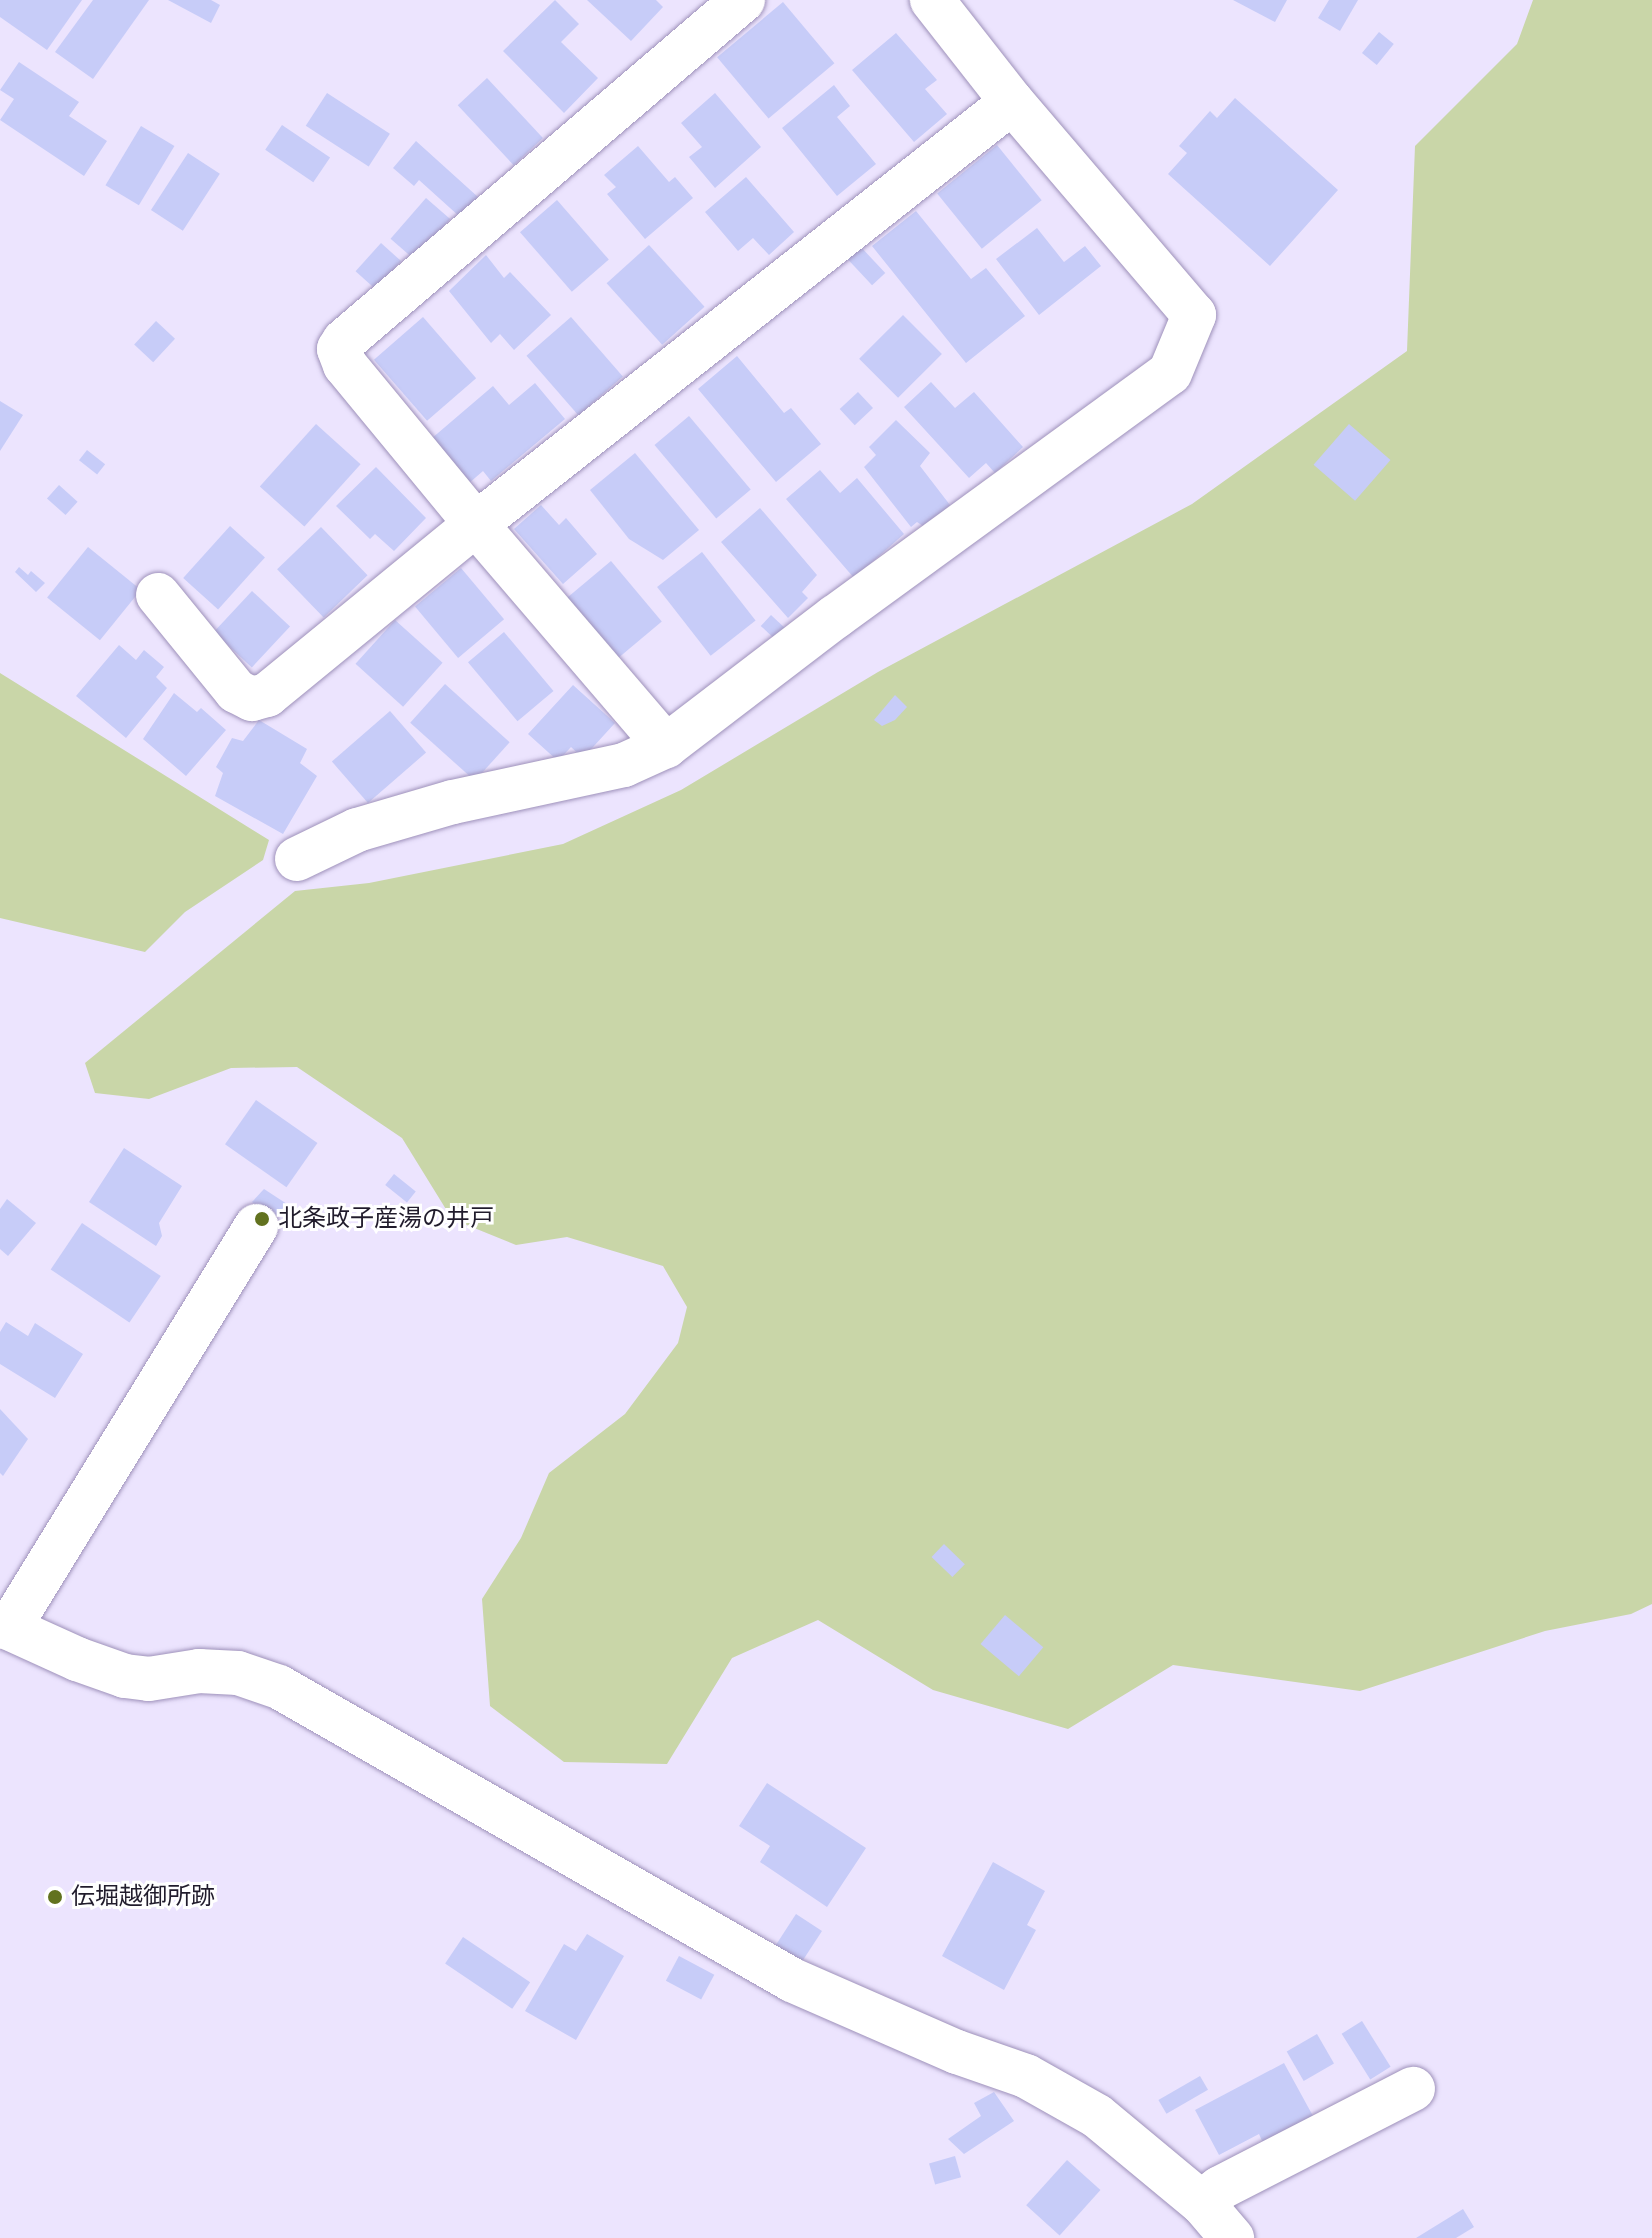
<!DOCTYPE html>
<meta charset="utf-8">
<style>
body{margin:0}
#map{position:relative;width:1652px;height:2238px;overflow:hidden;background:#ece4fe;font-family:Roboto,"Noto Sans JP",sans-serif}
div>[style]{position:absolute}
.green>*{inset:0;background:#c9d6a8}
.building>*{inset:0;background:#c7ccf8;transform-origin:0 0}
.roads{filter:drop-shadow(0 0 2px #9e91ba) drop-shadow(0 0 2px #9e91ba)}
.street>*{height:44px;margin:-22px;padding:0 22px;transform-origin:22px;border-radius:22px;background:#fff}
.dots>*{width:22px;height:22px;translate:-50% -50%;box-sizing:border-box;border:4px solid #fff;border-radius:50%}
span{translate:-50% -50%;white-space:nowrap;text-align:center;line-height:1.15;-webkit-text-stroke:6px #fff;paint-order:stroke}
.poi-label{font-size:24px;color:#211c2c}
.left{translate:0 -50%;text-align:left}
</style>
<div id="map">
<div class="green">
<div style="clip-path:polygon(1533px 0,1652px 0,1652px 1604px,1631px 1614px,1545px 1631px,1360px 1691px,1173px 1665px,1068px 1729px,933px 1690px,818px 1620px,732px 1658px,667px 1764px,564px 1762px,490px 1706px,482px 1599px,521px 1538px,549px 1473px,625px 1414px,678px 1343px,687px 1307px,663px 1266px,567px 1237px,516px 1245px,452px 1219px,402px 1138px,297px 1067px,231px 1068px,149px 1099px,95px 1093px,85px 1063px,295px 891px,369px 883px,563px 844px,681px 790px,878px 672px,1192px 504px,1407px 351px,1415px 146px,1517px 44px)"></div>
<div style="clip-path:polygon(0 673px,269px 840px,263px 860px,185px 912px,145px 952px,0 918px)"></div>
</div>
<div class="building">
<div style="clip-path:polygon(0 0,82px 0,47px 50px,0 17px)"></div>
<div style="clip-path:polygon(93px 0,149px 0,93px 79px,55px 52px)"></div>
<div style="clip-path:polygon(168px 0,211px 0,220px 5px,211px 23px)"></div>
<div style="clip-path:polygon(555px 0,579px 24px,561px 42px,598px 78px,564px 113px,503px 51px)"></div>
<div style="clip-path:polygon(587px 0,656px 0,663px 7px,631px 41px)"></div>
<div style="clip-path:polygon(1233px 0,1287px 0,1275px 22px)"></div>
<div style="clip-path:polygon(1329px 0,1358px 0,1340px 31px,1318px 18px)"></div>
<div style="left:783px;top:2px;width:80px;height:86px;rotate:50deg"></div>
<div style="left:1379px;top:32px;width:19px;height:27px;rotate:39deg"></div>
<div style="clip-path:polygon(896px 33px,937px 80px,925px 89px,947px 114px,914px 142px,852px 70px)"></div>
<div style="clip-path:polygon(19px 62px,79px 102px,69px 116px,107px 141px,84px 176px,0 120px,14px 99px,0 90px)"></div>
<div style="left:487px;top:78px;width:82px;height:40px;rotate:47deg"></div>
<div style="clip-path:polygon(834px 85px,850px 106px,837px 117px,876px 164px,837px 196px,782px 128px)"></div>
<div style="left:327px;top:93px;width:75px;height:39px;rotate:33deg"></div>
<div style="clip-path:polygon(715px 93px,761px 147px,715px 188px,689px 157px,702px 147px,681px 123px)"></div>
<div style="clip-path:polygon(1235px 98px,1338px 190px,1270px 266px,1168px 174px,1187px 153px,1179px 146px,1210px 111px,1217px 118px)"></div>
<div style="left:282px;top:125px;width:58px;height:30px;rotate:34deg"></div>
<div style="left:141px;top:126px;width:39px;height:69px;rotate:31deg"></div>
<div style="clip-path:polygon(416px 141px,478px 197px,460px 217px,419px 180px,414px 186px,393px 168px)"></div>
<div style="left:997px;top:145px;width:71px;height:77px;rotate:51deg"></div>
<div style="clip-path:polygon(638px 146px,669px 182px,675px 177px,693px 198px,645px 239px,607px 194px,616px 187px,604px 175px)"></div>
<div style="left:188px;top:153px;width:38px;height:68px;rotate:33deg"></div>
<div style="clip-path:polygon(746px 177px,794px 232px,769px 255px,753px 238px,738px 251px,705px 212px)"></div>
<div style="left:426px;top:198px;width:32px;height:54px;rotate:41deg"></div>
<div style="left:557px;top:200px;width:79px;height:49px;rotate:49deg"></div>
<div style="clip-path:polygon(916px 211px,971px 279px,986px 268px,1025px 316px,966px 363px,872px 246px)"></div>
<div style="clip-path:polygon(1037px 228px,1064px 262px,1085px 246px,1101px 266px,1039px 315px,996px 259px)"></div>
<div style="left:381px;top:243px;width:27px;height:38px;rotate:42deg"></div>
<div style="left:649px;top:245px;width:83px;height:57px;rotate:48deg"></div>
<div style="left:860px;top:246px;width:37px;height:18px;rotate:47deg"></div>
<div style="clip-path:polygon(486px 255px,504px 278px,510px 272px,551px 315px,514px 350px,500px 334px,491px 343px,449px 291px)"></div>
<div style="left:903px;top:315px;width:55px;height:62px;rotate:45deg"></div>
<div style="left:423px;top:317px;width:81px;height:65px;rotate:49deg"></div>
<div style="left:571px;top:317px;width:79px;height:59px;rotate:49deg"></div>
<div style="left:156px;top:321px;width:26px;height:32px;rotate:43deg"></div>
<div style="clip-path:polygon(737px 356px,784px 413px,791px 408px,821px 444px,776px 482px,698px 389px)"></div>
<div style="clip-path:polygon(931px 382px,955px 408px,974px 392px,1023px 447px,995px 473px,986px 463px,969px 478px,904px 407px)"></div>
<div style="clip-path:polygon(535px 383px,565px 419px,491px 481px,483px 471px,468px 484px,431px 439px,493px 386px,509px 405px)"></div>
<div style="left:858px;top:392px;width:22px;height:25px;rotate:47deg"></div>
<div style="clip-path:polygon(0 401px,23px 415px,0 451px)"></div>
<div style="left:689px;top:416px;width:96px;height:45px;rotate:50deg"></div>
<div style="clip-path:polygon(896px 420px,930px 453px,920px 466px,950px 505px,926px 528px,917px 522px,911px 527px,864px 467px,876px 455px,869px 447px)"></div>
<div style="left:316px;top:424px;width:60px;height:84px;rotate:42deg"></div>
<div style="left:1349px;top:424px;width:55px;height:54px;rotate:41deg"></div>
<div style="left:87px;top:450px;width:23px;height:13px;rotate:38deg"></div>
<div style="clip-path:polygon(635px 453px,699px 530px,663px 560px,629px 539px,590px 490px)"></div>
<div style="clip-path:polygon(376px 467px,426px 518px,394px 551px,375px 534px,370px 539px,336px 506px)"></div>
<div style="clip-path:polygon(820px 470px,840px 493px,857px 478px,904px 534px,854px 578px,786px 499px)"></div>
<div style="left:59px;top:485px;width:25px;height:18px;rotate:42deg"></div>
<div style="clip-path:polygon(541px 505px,559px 525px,566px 518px,597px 554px,563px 584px,514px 529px)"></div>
<div style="clip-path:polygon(760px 508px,817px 575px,802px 592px,808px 598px,788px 618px,721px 542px)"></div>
<div style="left:230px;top:526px;width:47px;height:70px;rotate:42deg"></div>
<div style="left:321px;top:527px;width:67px;height:61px;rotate:46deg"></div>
<div style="left:88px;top:547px;width:68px;height:65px;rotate:39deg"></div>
<div style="left:702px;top:552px;width:87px;height:57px;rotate:52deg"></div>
<div style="left:611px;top:561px;width:79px;height:60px;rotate:50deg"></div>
<div style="clip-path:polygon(19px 567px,28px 575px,31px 571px,45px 583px,36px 592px,15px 572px)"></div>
<div style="left:461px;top:568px;width:67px;height:60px;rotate:50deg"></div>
<div style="left:252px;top:591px;width:52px;height:56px;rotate:43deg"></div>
<div style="left:771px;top:615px;width:23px;height:15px;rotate:43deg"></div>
<div style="left:395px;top:620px;width:64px;height:59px;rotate:42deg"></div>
<div style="left:504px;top:632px;width:77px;height:47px;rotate:50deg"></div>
<div style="clip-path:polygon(119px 645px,136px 660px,144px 650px,164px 667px,156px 677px,167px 688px,126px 738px,76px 696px)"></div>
<div style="left:445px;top:684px;width:87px;height:52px;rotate:42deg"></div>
<div style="clip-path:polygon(573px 685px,615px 723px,583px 758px,571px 747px,558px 761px,528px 734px)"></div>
<div style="clip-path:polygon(174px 693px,197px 712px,201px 708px,226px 730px,186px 776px,143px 739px)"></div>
<div style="clip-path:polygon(895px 695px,907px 707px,895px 720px,882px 726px,874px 720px)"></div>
<div style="left:390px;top:711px;width:55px;height:77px;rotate:49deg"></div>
<div style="clip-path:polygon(259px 720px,307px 749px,300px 763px,317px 776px,283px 834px,215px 796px,223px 773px,216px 767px,232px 738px,243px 741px)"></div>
<div style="left:256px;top:1100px;width:75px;height:54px;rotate:35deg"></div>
<div style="clip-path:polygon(124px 1148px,182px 1186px,159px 1223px,162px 1236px,156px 1246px,89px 1202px)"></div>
<div style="left:394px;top:1174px;width:28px;height:14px;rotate:39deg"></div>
<div style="clip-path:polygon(264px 1189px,287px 1204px,272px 1220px,252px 1202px)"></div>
<div style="clip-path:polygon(7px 1199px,36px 1223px,8px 1256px,0 1249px,0 1209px)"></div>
<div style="left:82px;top:1223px;width:95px;height:56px;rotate:34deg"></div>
<div style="clip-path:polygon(6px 1322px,28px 1336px,35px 1323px,83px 1354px,55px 1398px,0 1364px,0 1332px)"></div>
<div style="clip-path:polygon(0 1409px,28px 1439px,3px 1476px,0 1473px)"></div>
<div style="left:944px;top:1544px;width:29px;height:18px;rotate:44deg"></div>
<div style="left:1005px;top:1615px;width:50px;height:38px;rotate:40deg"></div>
<div style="clip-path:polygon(767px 1783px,866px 1848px,827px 1907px,760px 1862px,770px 1846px,739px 1826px)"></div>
<div style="clip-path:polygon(993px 1862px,1045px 1891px,1027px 1925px,1036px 1930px,1004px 1990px,942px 1956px)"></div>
<div style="left:796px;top:1914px;width:31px;height:42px;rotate:33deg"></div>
<div style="clip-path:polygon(587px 1934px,624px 1956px,576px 2040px,525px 2011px,564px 1944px,576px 1951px)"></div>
<div style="left:463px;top:1937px;width:81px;height:32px;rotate:34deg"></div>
<div style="left:679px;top:1956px;width:40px;height:28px;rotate:28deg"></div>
<div style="left:1362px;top:2021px;width:54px;height:24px;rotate:58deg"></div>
<div style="left:1317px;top:2034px;width:34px;height:35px;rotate:60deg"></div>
<div style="clip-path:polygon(1284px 2063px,1313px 2116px,1263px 2143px,1259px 2134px,1219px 2155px,1195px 2110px)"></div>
<div style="left:1200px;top:2076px;width:16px;height:48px;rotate:60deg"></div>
<div style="clip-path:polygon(994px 2092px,1014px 2121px,964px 2154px,948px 2139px,981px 2116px,974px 2103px)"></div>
<div style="left:955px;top:2156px;width:22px;height:27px;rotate:74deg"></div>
<div style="left:1067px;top:2160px;width:45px;height:61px;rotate:42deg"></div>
<div style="clip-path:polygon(1463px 2209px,1474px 2227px,1456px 2238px,1416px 2238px)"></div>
</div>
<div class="roads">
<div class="street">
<div style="left:158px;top:595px;width:124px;rotate:50.9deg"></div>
<div style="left:236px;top:691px;width:18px;rotate:27deg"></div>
<div style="left:252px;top:699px;width:16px;rotate:-15deg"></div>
<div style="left:267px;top:695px;width:270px;rotate:-39.3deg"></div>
<div style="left:476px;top:524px;width:682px;rotate:-38.21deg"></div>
<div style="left:666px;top:746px;width:292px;rotate:-130.6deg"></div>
<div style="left:476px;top:524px;width:206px;rotate:-129.5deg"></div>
<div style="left:345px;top:365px;width:17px;rotate:-111deg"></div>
<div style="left:339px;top:349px;width:9px;rotate:-58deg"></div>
<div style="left:344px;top:341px;width:525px;rotate:-40.52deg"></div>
<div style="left:297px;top:859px;width:67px;rotate:-25.8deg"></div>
<div style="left:357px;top:830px;width:100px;rotate:-16.3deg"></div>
<div style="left:453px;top:802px;width:175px;rotate:-12.2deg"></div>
<div style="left:624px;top:765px;width:46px;rotate:-24.3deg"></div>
<div style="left:666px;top:746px;width:213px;rotate:-37.4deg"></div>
<div style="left:835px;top:617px;width:414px;rotate:-36.1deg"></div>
<div style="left:1170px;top:373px;width:63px;rotate:-67.5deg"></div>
<div style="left:1194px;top:315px;width:280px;rotate:-130.5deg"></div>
<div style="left:1012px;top:102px;width:130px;rotate:-128.1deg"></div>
<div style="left:0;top:1624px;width:85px;rotate:24.4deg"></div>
<div style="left:77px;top:1659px;width:51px;rotate:19.5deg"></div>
<div style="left:125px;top:1676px;width:24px;rotate:7deg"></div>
<div style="left:149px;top:1679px;width:51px;rotate:-9.1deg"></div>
<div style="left:199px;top:1671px;width:39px;rotate:3deg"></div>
<div style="left:238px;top:1673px;width:43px;rotate:18.9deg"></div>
<div style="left:279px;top:1687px;width:591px;rotate:29.73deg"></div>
<div style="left:792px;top:1980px;width:180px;rotate:23.6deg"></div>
<div style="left:957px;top:2052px;width:73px;rotate:19.2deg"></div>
<div style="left:1026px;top:2076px;width:81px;rotate:29.4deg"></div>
<div style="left:1097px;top:2116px;width:138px;rotate:39.7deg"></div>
<div style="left:1203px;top:2204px;width:45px;rotate:49.5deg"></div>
<div style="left:9px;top:1628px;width:472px;rotate:-58.4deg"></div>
<div style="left:1201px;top:2202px;width:24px;rotate:-36deg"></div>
<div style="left:1220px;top:2188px;width:217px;rotate:-27.2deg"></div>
</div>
</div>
<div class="dots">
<div style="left:262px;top:1219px;background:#62721f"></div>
<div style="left:55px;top:1897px;background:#62721f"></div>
</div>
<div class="poi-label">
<span class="left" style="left:278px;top:1219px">北条政子産湯の井戸</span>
<span class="left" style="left:71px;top:1897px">伝堀越御所跡</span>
</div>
</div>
